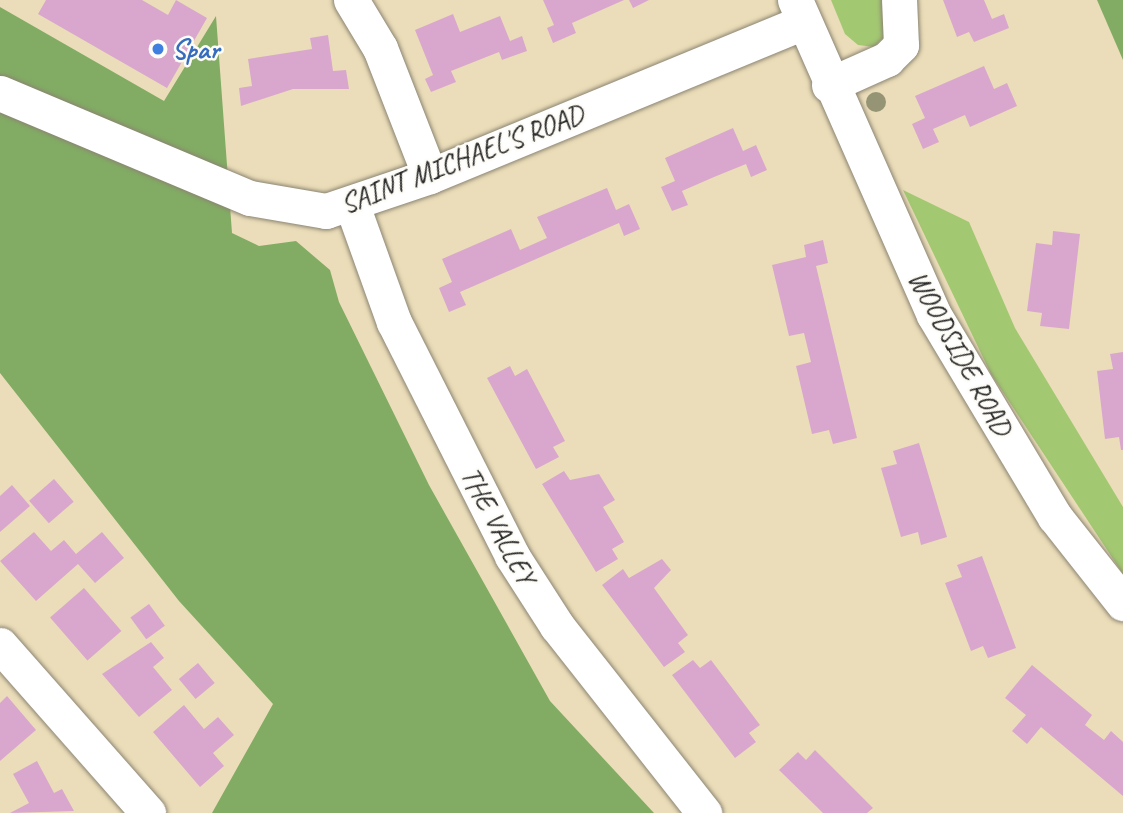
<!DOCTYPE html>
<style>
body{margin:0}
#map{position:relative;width:1123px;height:813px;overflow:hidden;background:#ebddb9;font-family:Caveat,sans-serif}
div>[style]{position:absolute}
.green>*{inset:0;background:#a3c872}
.forest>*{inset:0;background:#82ac64}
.building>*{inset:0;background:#d9a7cd;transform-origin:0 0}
.roads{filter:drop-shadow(0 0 2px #8b8472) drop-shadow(0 0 2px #8b8472)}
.street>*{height:35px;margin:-17.5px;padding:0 17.5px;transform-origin:17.5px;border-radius:17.5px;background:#fff}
.trees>*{width:20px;height:20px;margin:-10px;border-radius:50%;background:#959576}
.dots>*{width:19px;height:19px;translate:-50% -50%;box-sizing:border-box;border:4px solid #fdfcf7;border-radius:50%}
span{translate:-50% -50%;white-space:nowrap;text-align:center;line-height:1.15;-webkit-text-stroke:5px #fdfcf7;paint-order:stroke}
.shop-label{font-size:28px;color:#366cbe;font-weight:700}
.left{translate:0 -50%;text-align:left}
.street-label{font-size:28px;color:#2b2b2b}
</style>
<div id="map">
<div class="green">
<div style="clip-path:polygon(831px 0,884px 0,885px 36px,874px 47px,858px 45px,845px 34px)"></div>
<div style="clip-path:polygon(903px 190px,969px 222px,1015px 328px,1123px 507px,1123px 574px,991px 374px)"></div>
</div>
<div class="forest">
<div style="clip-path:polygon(1097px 0,1123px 0,1123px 60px)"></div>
<div style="clip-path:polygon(0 7px,164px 101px,216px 16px,232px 233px,259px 246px,296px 241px,330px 270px,339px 302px,429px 485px,550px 701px,654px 813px,212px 813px,273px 704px,179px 601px,0 373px)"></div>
</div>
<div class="building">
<div style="clip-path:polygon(46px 0,142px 0,168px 15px,176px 0,207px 18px,167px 88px,38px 14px)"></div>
<div style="clip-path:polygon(543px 0,624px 0,572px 23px,576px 33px,553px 43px,547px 28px,554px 25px)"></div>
<div style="clip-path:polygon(629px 0,649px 0,633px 8px)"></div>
<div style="clip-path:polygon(943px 0,984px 0,992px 19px,1004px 14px,1009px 28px,974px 42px,969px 32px,957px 37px)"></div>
<div style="clip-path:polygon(453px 14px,460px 32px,500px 16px,510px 41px,522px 36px,527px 51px,502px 60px,499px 52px,451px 71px,456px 82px,431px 92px,425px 79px,433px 75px,415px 30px)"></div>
<div style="clip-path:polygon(328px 35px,333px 71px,346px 70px,349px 89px,293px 89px,241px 106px,239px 88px,252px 86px,248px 59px,312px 49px,310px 38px)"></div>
<div style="clip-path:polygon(984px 66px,994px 89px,1007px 83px,1017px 106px,970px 127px,965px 115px,933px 129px,939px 142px,923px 149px,912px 124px,925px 118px,915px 96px)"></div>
<div style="clip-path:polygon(733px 128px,743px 151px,756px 145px,767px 170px,751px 177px,746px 164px,714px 177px,682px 191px,688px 205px,672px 211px,661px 187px,675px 181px,665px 158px)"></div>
<div style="clip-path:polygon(607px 188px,616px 210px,629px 204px,640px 229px,624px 236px,619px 223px,460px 292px,466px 305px,449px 312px,439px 288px,452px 282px,442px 259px,511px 229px,520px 250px,547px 238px,537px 217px)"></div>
<div style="clip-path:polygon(1053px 231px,1080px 234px,1069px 329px,1040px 326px,1042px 313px,1027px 311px,1036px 243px,1052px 245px)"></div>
<div style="clip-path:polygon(823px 240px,828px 263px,816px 266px,857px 438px,833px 444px,829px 430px,812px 434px,796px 366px,811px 362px,804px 333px,789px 336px,772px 265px,806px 257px,804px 245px)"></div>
<div style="clip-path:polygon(1123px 352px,1123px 450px,1121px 450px,1119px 437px,1105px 439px,1097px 371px,1113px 369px,1110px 354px)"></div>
<div style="clip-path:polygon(510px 366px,515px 376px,527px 369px,565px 441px,553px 447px,559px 457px,536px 469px,487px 378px)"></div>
<div style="clip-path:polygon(919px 443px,947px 537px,921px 545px,918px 532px,901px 537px,881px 468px,897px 464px,893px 451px)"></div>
<div style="clip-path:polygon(564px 471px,570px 480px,599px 474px,615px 500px,603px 507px,624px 542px,612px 549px,618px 559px,596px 572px,542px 484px)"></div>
<div style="left:54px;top:479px;width:30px;height:33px;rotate:49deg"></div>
<div style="clip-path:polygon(12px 485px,30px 506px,0 532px,0 496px)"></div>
<div style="clip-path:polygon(34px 532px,51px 551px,64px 540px,76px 554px,102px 532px,124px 558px,95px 583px,78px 564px,36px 601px,0 561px)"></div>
<div style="clip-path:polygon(982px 556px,1016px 648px,988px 658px,983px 646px,971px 651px,945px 583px,962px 577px,957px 565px)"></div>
<div style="clip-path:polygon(662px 559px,671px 570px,654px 588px,688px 635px,678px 643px,685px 652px,664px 667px,602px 585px,623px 569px,629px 578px)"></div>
<div style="left:84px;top:588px;width:57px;height:45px;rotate:49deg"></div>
<div style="left:149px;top:604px;width:27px;height:23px;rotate:54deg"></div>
<div style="clip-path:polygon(151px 642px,164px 658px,153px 667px,172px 690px,139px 717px,102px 674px)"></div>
<div style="clip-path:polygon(693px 660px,700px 668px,711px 660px,760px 725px,749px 733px,756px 742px,735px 758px,672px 675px)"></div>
<div style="left:198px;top:663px;width:26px;height:25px;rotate:50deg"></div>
<div style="clip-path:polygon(1032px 665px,1092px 715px,1085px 725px,1104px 740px,1111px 731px,1123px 742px,1123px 796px,1041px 727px,1027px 744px,1012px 731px,1026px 715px,1005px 698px)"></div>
<div style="clip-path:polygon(7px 696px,36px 730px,0 761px,0 703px)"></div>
<div style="clip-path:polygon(184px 705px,204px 729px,218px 717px,234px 735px,213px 753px,224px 766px,200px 787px,153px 732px)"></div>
<div style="clip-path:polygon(815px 750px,873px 808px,867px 813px,823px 813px,779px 770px,798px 752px,806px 760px)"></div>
<div style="clip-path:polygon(37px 761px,54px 793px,62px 789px,74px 811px,10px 813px,29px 803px,13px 774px)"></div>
</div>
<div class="roads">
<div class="street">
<div style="left:351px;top:0;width:56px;rotate:58.9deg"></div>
<div style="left:380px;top:48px;width:137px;rotate:68.7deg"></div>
<div style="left:795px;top:0;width:344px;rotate:66.2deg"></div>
<div style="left:934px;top:315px;width:235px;rotate:59.1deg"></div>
<div style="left:1055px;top:517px;width:110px;rotate:51.7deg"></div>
<div style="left:829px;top:85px;width:64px;rotate:-24.1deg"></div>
<div style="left:887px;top:59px;width:20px;rotate:-45deg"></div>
<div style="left:901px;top:45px;width:45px;rotate:-92.5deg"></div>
<div style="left:0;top:93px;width:271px;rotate:22.8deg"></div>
<div style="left:250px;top:198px;width:77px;rotate:9.7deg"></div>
<div style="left:326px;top:211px;width:110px;rotate:-18.6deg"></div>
<div style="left:430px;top:176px;width:404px;rotate:-22.4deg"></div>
<div style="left:352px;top:205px;width:124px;rotate:70.3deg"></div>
<div style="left:394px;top:322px;width:262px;rotate:63.2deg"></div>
<div style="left:512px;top:556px;width:83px;rotate:57.3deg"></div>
<div style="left:557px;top:626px;width:238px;rotate:51.8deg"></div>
<div style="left:0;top:645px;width:224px;rotate:48.6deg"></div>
</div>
</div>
<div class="trees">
<div style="left:876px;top:102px"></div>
</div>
<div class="dots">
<div style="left:158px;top:49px;background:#3f7fe0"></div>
</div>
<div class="shop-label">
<span class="left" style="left:172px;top:49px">Spar</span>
</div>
<div class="street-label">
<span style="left:462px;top:159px;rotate:-21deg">SAINT MICHAEL'S ROAD</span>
<span style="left:960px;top:353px;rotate:61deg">WOODSIDE ROAD</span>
<span style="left:498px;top:526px;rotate:62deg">THE VALLEY</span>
</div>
</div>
